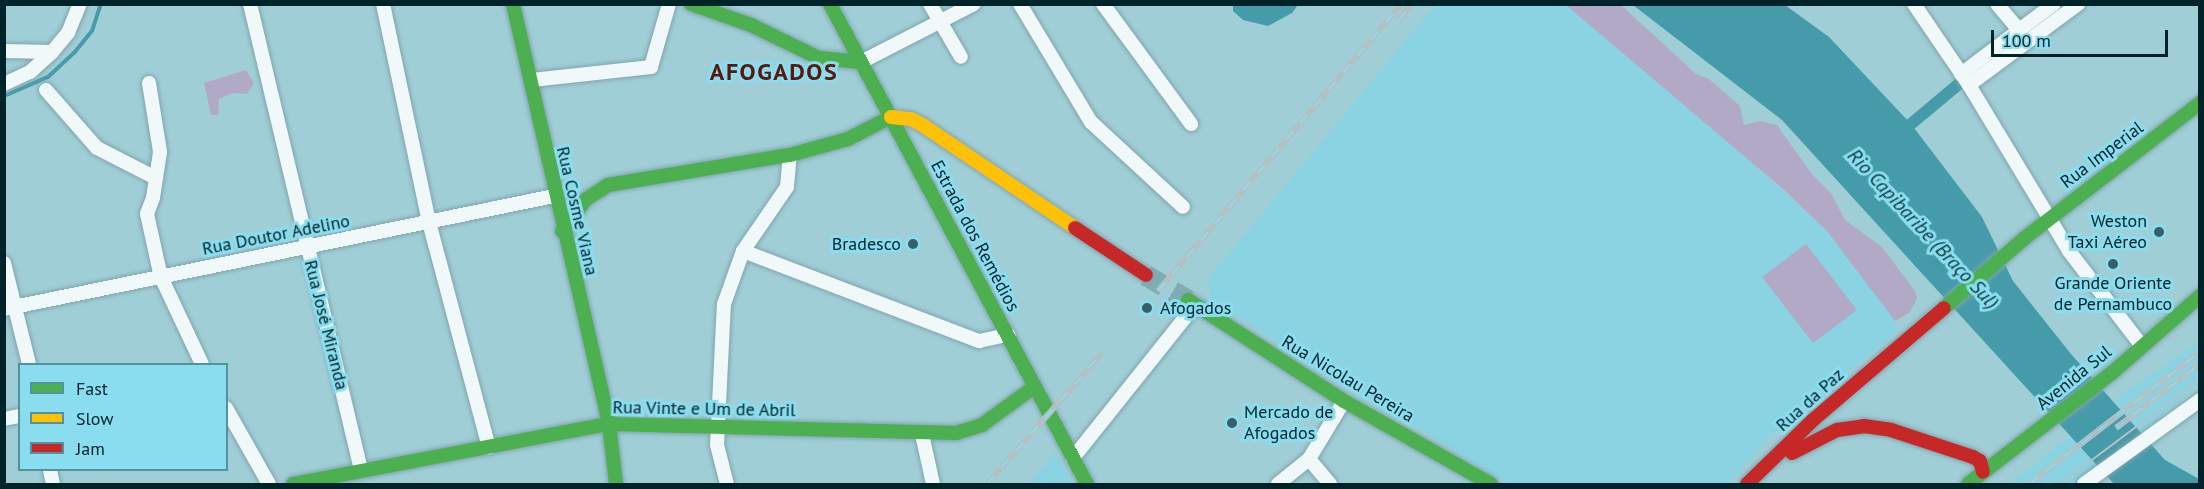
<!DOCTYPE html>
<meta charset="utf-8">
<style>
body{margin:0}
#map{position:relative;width:2204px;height:489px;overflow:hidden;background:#a0ced7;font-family:"PT Sans",sans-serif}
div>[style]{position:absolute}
.built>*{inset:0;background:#89d3e2}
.green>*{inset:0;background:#b2a9c6}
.water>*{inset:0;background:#469baa}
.stream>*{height:4px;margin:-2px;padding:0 2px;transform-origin:2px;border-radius:2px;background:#469baa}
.canal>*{height:12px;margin:-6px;padding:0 6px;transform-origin:6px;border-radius:6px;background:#469baa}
.primary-tunnel>*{height:21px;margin-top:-10.5px;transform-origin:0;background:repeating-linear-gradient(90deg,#80acb4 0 21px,transparent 0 31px)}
.roads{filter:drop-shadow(0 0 2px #80a5ac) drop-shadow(0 0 2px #80a5ac)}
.street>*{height:14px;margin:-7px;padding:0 7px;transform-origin:7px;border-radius:7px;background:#f1f8f9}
.fast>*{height:14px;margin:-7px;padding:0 7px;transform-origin:7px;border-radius:7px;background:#4caf50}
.slow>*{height:14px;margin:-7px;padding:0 7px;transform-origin:7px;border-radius:7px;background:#ffc107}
.jam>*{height:14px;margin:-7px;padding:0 7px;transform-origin:7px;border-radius:7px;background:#c62828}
.tram>*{height:1.5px;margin:-0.75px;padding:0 0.75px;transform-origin:0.75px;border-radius:0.75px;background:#b4c1c4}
.rail>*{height:6px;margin-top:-3px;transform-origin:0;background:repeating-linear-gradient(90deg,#89ddee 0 11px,#b4c1c4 0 22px);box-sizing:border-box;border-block:2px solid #b4c1c4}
.dots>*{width:16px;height:16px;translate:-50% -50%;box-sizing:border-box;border:3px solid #89ddee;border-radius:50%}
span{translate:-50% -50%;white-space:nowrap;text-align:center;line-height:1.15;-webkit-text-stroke:6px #89ddee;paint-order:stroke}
.street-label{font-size:18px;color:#002229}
.poi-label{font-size:18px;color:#002229}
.right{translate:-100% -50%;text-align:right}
.left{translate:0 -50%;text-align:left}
.water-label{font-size:20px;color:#0d3941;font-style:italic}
.district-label{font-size:24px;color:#5a170c;font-weight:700;letter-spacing:1.5px}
.frame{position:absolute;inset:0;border:6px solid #002229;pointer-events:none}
.legend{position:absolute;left:18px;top:363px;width:210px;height:108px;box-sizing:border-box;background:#89ddee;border:2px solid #52929f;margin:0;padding:8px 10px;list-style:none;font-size:18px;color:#002229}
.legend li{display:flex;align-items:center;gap:12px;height:30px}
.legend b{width:30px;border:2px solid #52929f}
.scale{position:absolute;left:1991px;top:30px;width:177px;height:27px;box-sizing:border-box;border:3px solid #002229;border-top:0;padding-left:8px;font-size:18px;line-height:21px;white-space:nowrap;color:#002229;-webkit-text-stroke:4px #89ddee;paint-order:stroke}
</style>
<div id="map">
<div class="built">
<i style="clip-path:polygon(1435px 5px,1566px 5px,1704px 120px,1827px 231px,1888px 309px,1895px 321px,1895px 333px,1780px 426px,1726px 484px,1509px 484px,1212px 301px,1208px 279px)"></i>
<i style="clip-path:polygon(2199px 342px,2199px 385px,2074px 484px,2009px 484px,2129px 390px)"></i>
<i style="clip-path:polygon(1056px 453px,1073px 484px,1028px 484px)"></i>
</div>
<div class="green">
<i style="clip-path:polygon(1566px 5px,1621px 5px,1696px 74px,1709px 79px,1740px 106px,1744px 125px,1760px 121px,1777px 125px,1811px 173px,1831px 193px,1845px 220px,1882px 247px,1915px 291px,1917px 298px,1910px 312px,1895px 321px,1827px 231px,1783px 189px)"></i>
<i style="clip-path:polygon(246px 70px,254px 83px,247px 94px,233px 93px,219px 99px,218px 115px,211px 115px,204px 83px)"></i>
<i style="clip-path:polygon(1806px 244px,1857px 310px,1813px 343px,1762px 277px)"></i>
</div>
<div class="water">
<i style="clip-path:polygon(1233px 5px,1233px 4px,1298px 5px,1292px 13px,1268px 26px,1243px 20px,1233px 11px)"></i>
<i style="clip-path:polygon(1633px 5px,1785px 5px,1829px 37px,1911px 124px,1982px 217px,2013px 281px,2071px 354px,2165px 460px,2199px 479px,2199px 484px,2114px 484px,1782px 120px)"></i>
</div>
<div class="stream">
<i style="left:4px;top:96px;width:48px;rotate:-23.4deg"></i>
<i style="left:48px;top:77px;width:35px;rotate:-43deg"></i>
<i style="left:74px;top:53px;width:28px;rotate:-51deg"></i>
<i style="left:92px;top:31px;width:28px;rotate:-72deg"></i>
</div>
<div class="canal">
<i style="left:1911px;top:124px;width:64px;rotate:-39.9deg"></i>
</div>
<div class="primary-tunnel">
<i style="left:1146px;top:275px;width:49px;rotate:30.8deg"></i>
</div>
<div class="roads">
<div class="street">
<i style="left:250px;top:4px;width:479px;rotate:76.6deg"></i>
<i style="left:383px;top:4px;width:223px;rotate:78.1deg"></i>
<i style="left:429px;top:222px;width:233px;rotate:75.1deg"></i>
<i style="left:930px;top:4px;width:61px;rotate:59.7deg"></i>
<i style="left:1020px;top:4px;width:138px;rotate:59deg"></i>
<i style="left:1091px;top:122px;width:125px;rotate:42.7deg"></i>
<i style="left:1103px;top:4px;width:149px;rotate:53.7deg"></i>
<i style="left:1914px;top:4px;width:98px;rotate:55.8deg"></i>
<i style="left:1969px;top:85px;width:194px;rotate:58.9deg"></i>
<i style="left:2069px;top:251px;width:118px;rotate:52.5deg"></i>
<i style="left:1997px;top:4px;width:34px;rotate:50deg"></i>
<i style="left:4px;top:51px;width:48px;rotate:1.2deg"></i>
<i style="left:861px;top:62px;width:127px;rotate:-27.2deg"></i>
<i style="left:1961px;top:74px;width:116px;rotate:-37deg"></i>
<i style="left:532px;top:80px;width:120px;rotate:-6.2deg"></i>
<i style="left:651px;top:67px;width:66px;rotate:-74.1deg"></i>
<i style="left:149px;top:83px;width:70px;rotate:80.9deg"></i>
<i style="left:160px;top:152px;width:47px;rotate:98.7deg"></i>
<i style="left:153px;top:198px;width:17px;rotate:111deg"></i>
<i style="left:147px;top:214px;width:65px;rotate:77.5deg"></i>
<i style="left:161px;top:277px;width:96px;rotate:64.8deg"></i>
<i style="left:4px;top:84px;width:29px;rotate:-25deg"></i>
<i style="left:30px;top:72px;width:30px;rotate:-42deg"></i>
<i style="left:52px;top:52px;width:25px;rotate:-50deg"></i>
<i style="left:68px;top:33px;width:31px;rotate:-68deg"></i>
<i style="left:1969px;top:85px;width:136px;rotate:-36.6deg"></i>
<i style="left:46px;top:90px;width:77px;rotate:48.7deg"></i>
<i style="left:97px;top:148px;width:66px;rotate:27deg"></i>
<i style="left:743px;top:251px;width:253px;rotate:20.9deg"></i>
<i style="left:979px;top:341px;width:30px;rotate:-12deg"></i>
<i style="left:4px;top:263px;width:104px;rotate:76.1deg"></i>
<i style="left:4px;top:309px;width:561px;rotate:-11.61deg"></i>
<i style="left:226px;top:408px;width:87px;rotate:60.5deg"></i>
<i style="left:4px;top:419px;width:16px;rotate:-11deg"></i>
<i style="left:922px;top:434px;width:51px;rotate:77.6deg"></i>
<i style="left:1073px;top:458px;width:196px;rotate:-51.4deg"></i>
<i style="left:1309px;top:459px;width:33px;rotate:50deg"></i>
<i style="left:50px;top:470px;width:14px;rotate:78deg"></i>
<i style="left:727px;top:484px;width:40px;rotate:-104.4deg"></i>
<i style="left:717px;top:445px;width:141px;rotate:-87.2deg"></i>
<i style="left:724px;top:304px;width:56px;rotate:-70.3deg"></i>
<i style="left:743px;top:251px;width:78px;rotate:-55.5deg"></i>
<i style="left:787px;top:187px;width:32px;rotate:-85deg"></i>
<i style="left:1278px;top:484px;width:40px;rotate:-39deg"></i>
<i style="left:1309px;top:459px;width:68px;rotate:-58.9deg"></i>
<i style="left:2084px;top:484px;width:143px;rotate:-35.9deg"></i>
</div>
<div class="fast">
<i style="left:513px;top:4px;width:431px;rotate:77.1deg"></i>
<i style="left:609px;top:424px;width:60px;rotate:83.3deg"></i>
<i style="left:691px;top:4px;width:64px;rotate:19.3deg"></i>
<i style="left:751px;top:25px;width:76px;rotate:25.9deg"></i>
<i style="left:819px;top:58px;width:42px;rotate:5.4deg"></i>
<i style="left:830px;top:4px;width:544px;rotate:61.83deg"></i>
<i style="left:562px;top:231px;width:39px;rotate:-53deg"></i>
<i style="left:585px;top:200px;width:27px;rotate:-33deg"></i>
<i style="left:608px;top:185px;width:184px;rotate:-9.4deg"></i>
<i style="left:790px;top:155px;width:60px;rotate:-15.4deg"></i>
<i style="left:848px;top:139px;width:48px;rotate:-27.1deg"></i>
<i style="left:1188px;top:300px;width:186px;rotate:32.9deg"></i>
<i style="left:1344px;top:401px;width:169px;rotate:29.5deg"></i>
<i style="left:1944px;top:308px;width:108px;rotate:-40.9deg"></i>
<i style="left:2026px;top:237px;width:220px;rotate:-37.6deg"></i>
<i style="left:293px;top:484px;width:322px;rotate:-10.8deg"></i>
<i style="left:609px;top:424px;width:347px;rotate:1.5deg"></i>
<i style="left:956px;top:433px;width:27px;rotate:-17deg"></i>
<i style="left:982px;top:425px;width:64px;rotate:-36.2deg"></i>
<i style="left:1968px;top:484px;width:183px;rotate:-37.7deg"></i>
<i style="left:2113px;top:372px;width:116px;rotate:-41.1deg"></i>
</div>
<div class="slow">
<i style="left:891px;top:117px;width:20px;rotate:6deg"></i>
<i style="left:911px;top:119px;width:15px;rotate:28deg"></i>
<i style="left:924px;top:126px;width:182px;rotate:34deg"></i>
</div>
<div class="jam">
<i style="left:1075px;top:228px;width:85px;rotate:33.5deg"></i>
<i style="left:1792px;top:453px;width:51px;rotate:-27.1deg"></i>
<i style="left:1837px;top:430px;width:27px;rotate:-8deg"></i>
<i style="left:1864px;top:426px;width:27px;rotate:8deg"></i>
<i style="left:1891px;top:430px;width:86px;rotate:18.2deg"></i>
<i style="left:1973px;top:457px;width:8px;rotate:30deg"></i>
<i style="left:1980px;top:461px;width:11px;rotate:75deg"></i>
<i style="left:1747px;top:484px;width:92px;rotate:-44.1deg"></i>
<i style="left:1813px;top:420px;width:172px;rotate:-40.5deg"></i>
</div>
</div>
<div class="tram">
<i style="left:2060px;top:484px;width:175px;rotate:-36.9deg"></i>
</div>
<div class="rail">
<i style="left:1398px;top:21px;width:22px;rotate:-51deg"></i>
<i style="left:1158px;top:291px;width:376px;rotate:-49.7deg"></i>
<i style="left:2116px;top:428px;width:106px;rotate:-37.3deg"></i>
<i style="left:987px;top:484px;width:174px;rotate:-48.7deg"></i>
<i style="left:2029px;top:484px;width:216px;rotate:-37.7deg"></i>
</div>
<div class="dots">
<i style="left:2159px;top:232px;background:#385e66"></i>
<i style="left:913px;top:244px;background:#385e66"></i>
<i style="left:2113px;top:264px;background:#385e66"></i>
<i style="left:1147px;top:308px;background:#385e66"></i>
<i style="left:1232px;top:423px;background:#385e66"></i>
</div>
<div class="street-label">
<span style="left:2102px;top:155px;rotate:-37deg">Rua Imperial</span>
<span style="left:577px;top:211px;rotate:77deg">Rua Cosme Viana</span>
<span style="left:276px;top:235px;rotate:-11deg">Rua Doutor Adelino</span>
<span style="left:975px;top:236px;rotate:62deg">Estrada dos Remédios</span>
<span style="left:326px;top:325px;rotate:76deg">Rua José Miranda</span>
<span style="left:2074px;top:378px;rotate:-39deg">Avenida Sul</span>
<span style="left:1348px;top:379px;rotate:31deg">Rua Nicolau Pereira</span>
<span style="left:1810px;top:400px;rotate:-42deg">Rua da Paz</span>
<span style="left:704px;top:409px;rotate:1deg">Rua Vinte e Um de Abril</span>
</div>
<div class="poi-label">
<span class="right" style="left:2147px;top:232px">Weston<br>Taxi Aéreo</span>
<span class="right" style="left:901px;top:244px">Bradesco</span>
<span style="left:2113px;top:294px">Grande Oriente<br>de Pernambuco</span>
<span class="left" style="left:1160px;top:308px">Afogados</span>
<span class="left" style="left:1244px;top:423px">Mercado de<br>Afogados</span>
</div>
<div class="water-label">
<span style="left:1923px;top:229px;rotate:47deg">Rio Capibaribe (Braço Sul)</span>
</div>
<div class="district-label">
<span style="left:774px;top:72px">AFOGADOS</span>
</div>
<div class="frame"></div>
<ul class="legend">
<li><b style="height:8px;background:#4caf50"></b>Fast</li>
<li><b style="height:8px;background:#ffc107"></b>Slow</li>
<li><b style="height:8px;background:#c62828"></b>Jam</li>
</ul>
<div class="scale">100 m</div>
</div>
